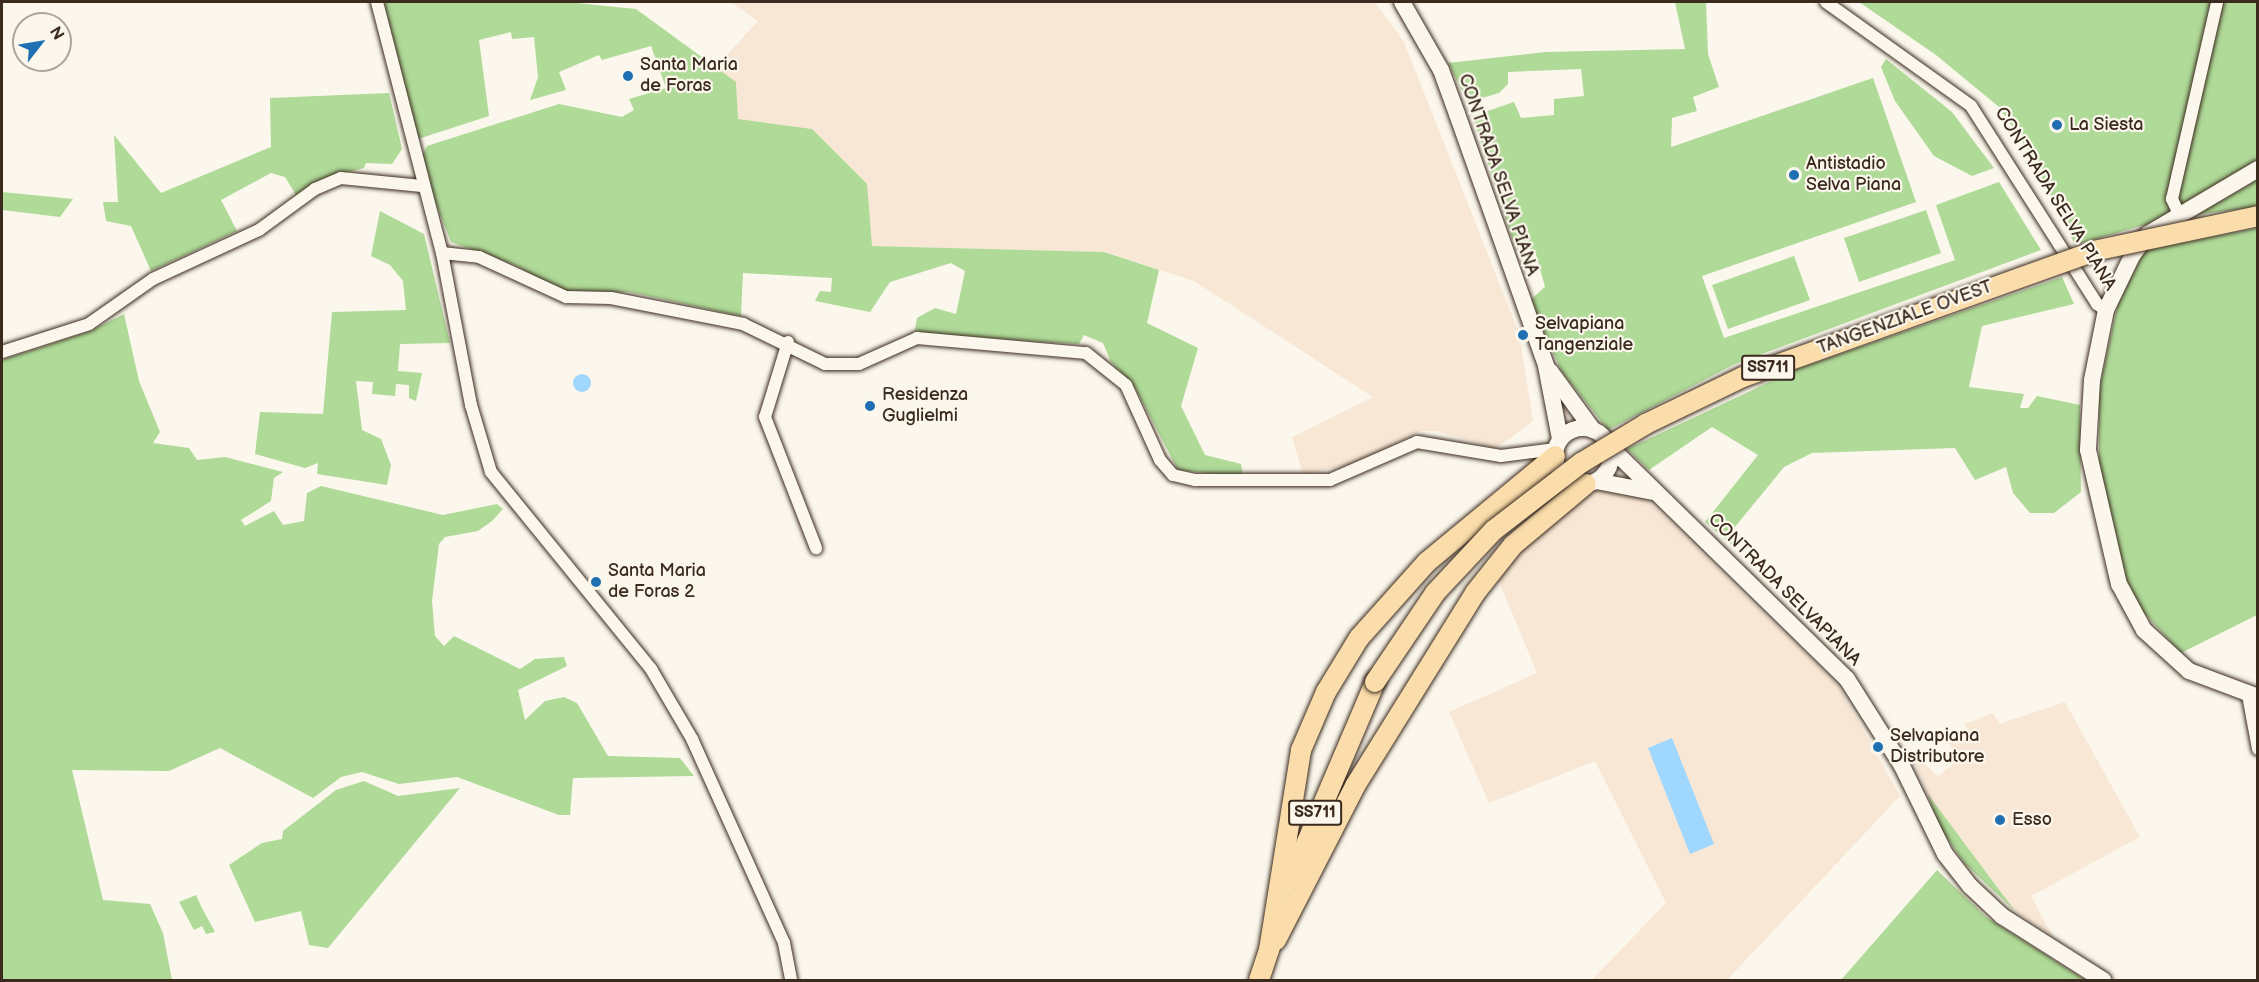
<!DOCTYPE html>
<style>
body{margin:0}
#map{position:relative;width:2259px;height:982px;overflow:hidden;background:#fbf7ec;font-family:"Balsamiq Sans",sans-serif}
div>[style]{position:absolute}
.built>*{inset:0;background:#f8e7d5}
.green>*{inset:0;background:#afda98}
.water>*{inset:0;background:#9fd7ff}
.round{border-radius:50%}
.roads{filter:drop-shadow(0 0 2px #3b2a1e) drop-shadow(0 0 2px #3b2a1e)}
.street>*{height:12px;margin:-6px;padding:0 6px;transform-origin:6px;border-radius:6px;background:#fbf7ec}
.secondary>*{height:16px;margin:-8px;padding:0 8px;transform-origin:8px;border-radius:8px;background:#fbf7ec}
.secondary>.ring{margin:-8px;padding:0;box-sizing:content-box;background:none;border:16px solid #fbf7ec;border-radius:50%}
.primary>*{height:20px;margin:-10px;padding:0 10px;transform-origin:10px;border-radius:10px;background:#faddab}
.bridges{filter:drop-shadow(0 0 2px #3b2a1e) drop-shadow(0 0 2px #3b2a1e)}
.primary-bridge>*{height:20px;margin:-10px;padding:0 10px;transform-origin:10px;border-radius:10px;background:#faddab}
.dots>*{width:16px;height:16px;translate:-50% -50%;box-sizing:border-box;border:3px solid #fbf7ec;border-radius:50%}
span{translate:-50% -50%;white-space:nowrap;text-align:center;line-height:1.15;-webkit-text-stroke:4.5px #fbf7ec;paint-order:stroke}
.shield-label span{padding:2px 4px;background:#fbf7ec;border:2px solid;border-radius:4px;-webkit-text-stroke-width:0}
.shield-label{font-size:16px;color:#3b2a1e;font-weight:700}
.poi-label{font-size:18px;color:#3b2a1e}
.left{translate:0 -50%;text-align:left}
.street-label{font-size:18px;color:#3b2a1e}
.frame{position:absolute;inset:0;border:3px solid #3b2a1e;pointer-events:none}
.north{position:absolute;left:12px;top:12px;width:60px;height:60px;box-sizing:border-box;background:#fbf7ec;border:2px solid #aea59a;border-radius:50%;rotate:59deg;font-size:16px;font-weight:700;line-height:24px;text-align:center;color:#3b2a1e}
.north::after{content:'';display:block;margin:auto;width:21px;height:27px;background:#1f6fb2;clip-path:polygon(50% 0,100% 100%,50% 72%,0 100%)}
</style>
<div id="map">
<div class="built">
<i style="clip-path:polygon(730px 2px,1375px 2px,1404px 42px,1519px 333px,1533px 421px,1495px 449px,1437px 431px,1421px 431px,1356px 463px,1303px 475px,1292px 437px,1373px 397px,1194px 281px,1104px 252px,871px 246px,812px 129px,737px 119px,736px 82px,715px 68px,758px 21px)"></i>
<i style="clip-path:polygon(1600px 488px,1647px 500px,1838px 685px,1900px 796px,1727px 980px,1592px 980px,1666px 903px,1595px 761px,1489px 803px,1449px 712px,1537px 673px,1498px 579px,1528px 542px,1581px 496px)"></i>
<i style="clip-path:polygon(2065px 702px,2140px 837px,2031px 896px,2052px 935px,2015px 911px,1927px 793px,1909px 749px,1938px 777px,1959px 759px,1948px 743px,1970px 736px,1965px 724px,1993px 713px,1999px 724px)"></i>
</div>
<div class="green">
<i style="clip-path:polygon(384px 2px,566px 2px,636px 9px,736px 82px,738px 119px,812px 129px,867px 184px,872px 246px,1104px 252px,1159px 270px,1147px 323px,1198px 348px,1181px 406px,1205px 455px,1241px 464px,1243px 477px,1178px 470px,1133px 384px,1111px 362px,1103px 343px,1084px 335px,1079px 344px,914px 334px,917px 318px,935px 308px,956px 314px,965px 271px,951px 263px,890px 282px,870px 312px,815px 301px,820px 291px,831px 292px,832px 278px,743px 273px,741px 316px,629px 292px,567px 294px,515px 265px,451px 242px,426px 179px,422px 156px,427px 146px,559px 104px,622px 117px,634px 110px,629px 99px,666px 88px,651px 46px,602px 60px,599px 55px,559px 72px,566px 90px,530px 100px,538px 77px,534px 37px,512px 39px,511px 32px,479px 40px,489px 116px,418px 139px)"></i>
<i style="clip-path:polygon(1675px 2px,1706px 2px,1708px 54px,1719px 87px,1693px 97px,1697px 111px,1672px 118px,1671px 147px,1873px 78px,1916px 202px,1702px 276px,1724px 338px,1955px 260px,1936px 205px,1999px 182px,2041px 250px,1735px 364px,1608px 430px,1562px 372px,1529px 301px,1545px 287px,1535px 251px,1514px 244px,1473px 116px,1514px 102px,1521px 118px,1554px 115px,1554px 99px,1584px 96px,1581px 69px,1508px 72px,1508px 84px,1499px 93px,1468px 102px,1448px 63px,1545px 52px,1685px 49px)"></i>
<i style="clip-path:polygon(1859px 2px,2257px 2px,2257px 160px,2151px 223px,2075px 245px,2028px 150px,1999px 107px,1936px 55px)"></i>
<i style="clip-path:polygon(1886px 59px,1952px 112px,1994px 168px,1972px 176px,1934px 156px,1895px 101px,1881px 67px)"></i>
<i style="clip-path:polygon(389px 93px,402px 149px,392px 164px,366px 163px,364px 168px,326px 178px,296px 195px,285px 177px,271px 173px,221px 200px,237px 231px,151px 271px,131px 226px,106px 221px,103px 202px,118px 202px,114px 135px,161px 193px,271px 147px,270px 98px)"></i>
<i style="clip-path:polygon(2257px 179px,2257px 207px,2195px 215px,2247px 186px)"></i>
<i style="clip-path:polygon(2px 192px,73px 199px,60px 217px,2px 210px)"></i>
<i style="clip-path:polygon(1926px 210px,1941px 253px,1859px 282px,1844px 238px)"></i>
<i style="clip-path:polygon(380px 211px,424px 234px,450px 343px,400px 344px,398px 371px,422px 373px,416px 401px,409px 398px,409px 385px,396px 384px,395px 396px,372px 394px,373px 382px,356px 381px,362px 430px,381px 439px,391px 465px,387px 485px,317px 474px,318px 463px,305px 468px,255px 454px,260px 412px,323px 414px,332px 312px,406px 310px,403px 281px,390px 265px,371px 256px)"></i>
<i style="clip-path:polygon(2257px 228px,2257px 615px,2181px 653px,2143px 612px,2127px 583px,2099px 478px,2099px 391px,2118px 303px,2145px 250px)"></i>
<i style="clip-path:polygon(1794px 256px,1810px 300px,1728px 329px,1712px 285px)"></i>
<i style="clip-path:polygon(2062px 277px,2074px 304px,1982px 326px,1969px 387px,2024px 394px,2020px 408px,2028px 408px,2037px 396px,2080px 405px,2081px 492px,2054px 513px,2030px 513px,2013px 493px,2006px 467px,1975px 480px,1955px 448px,1812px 453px,1784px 467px,1730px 533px,1736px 541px,1732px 545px,1705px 522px,1758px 455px,1712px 427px,1649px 470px,1627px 449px,1797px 369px)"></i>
<i style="clip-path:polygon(124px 314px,139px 381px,160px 432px,153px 443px,189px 448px,197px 460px,225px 457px,283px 472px,274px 478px,271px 501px,241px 520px,245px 526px,274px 511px,283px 525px,304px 521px,307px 493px,321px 486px,443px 515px,497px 504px,503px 509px,492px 521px,478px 531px,445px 537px,439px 544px,432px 601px,435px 636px,444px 646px,454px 636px,520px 669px,535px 659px,564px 657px,567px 666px,518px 690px,525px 720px,545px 701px,564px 697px,577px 703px,608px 756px,680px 758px,694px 776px,573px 778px,570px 815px,559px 815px,457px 777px,399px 784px,362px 772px,341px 777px,313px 798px,220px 748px,169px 771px,72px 770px,103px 900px,150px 904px,163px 933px,172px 980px,2px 980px,2px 360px,88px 332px)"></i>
<i style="clip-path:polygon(364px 781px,398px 796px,460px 788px,328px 948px,309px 945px,301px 911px,255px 922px,229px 865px,262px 843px,282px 839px,283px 831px,336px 790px)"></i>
<i style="clip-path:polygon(1927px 793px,2015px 911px,1965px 864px,1940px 828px)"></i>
<i style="clip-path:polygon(1937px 870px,1986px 917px,2085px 980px,1841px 980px)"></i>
<i style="clip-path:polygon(196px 895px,202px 908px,215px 932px,206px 934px,202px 926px,194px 930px,179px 902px)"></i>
</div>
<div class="water">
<i class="round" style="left:573px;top:374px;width:18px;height:18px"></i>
<i style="clip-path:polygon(1672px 738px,1714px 844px,1690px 854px,1648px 748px)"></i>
</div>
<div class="roads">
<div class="street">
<i style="left:377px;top:2px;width:259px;rotate:75.5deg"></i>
<i style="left:442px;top:253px;width:155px;rotate:79.2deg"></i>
<i style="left:471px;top:405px;width:70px;rotate:73.4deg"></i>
<i style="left:491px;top:472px;width:254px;rotate:50.9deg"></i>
<i style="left:651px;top:669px;width:81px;rotate:59.6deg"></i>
<i style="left:692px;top:739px;width:224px;rotate:65.7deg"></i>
<i style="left:784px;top:943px;width:38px;rotate:79deg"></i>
<i style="left:1826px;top:2px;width:178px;rotate:35.6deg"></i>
<i style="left:1971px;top:106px;width:235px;rotate:57.5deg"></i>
<i style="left:2097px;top:304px;width:11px;rotate:34deg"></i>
<i style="left:2179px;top:214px;width:17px;rotate:-115deg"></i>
<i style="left:2172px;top:199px;width:202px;rotate:-77.1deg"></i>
<i style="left:442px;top:253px;width:37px;rotate:6deg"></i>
<i style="left:479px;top:257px;width:96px;rotate:24.7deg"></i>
<i style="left:566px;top:297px;width:45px;rotate:1.3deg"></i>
<i style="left:611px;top:298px;width:135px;rotate:11.1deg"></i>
<i style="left:743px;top:324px;width:91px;rotate:26deg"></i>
<i style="left:825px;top:364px;width:34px"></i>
<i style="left:859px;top:364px;width:64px;rotate:-24.1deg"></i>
<i style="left:917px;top:338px;width:170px;rotate:5.1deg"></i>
<i style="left:1086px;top:353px;width:51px;rotate:38.7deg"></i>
<i style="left:1126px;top:385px;width:82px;rotate:65.6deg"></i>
<i style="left:1160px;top:460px;width:20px;rotate:49deg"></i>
<i style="left:1173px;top:475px;width:23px;rotate:13deg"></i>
<i style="left:1195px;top:480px;width:135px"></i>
<i style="left:1330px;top:480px;width:95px;rotate:-23.6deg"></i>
<i style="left:1417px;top:442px;width:85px;rotate:9.5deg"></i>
<i style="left:1501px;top:456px;width:55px;rotate:-7.3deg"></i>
<i style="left:788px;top:342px;width:78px;rotate:107deg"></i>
<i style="left:765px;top:417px;width:141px;rotate:68.7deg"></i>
<i style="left:2px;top:352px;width:91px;rotate:-17.8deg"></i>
<i style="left:89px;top:324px;width:78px;rotate:-35.1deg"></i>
<i style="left:153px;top:279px;width:117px;rotate:-24.8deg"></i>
<i style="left:259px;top:230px;width:69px;rotate:-36.2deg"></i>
<i style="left:315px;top:189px;width:28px;rotate:-23deg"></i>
<i style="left:341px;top:178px;width:81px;rotate:5.6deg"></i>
<i style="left:2248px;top:695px;width:55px;rotate:79.5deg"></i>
</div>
<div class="secondary">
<i style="left:1402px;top:2px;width:78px;rotate:60.2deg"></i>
<i style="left:1441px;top:70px;width:47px;rotate:70deg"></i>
<i style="left:1457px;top:114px;width:267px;rotate:70.5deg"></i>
<i style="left:1546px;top:366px;width:74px;rotate:79.1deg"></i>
<i style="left:2258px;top:169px;width:128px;rotate:149.4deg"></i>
<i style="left:2148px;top:234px;width:27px;rotate:126deg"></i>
<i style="left:2132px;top:256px;width:60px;rotate:115.7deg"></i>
<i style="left:2106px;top:310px;width:71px;rotate:101.3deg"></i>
<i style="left:2092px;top:380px;width:70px;rotate:93.3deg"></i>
<i style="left:2088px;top:450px;width:138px;rotate:77deg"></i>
<i style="left:2119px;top:584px;width:52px;rotate:61.5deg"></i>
<i style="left:2144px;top:630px;width:61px;rotate:42.3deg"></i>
<i style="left:2189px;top:671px;width:74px;rotate:20.6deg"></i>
<i style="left:1550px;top:371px;width:73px;rotate:53.9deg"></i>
<i class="ring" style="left:1555px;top:428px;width:40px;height:40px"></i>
<i style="left:1610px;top:447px;width:332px;rotate:44.4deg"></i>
<i style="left:1847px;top:679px;width:103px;rotate:57.7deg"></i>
<i style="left:1902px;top:766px;width:98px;rotate:64deg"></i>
<i style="left:1945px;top:854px;width:41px;rotate:52deg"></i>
<i style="left:1970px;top:886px;width:44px;rotate:43.2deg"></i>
<i style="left:2002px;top:916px;width:120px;rotate:32.4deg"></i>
<i style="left:1596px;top:481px;width:58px;rotate:10.9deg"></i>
</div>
<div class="primary">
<i style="left:1289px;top:884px;width:220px;rotate:-66.9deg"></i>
<i style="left:1276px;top:940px;width:173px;rotate:-62.8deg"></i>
<i style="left:1355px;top:786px;width:227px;rotate:-58.1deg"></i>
<i style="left:1475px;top:593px;width:61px;rotate:-51.6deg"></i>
<i style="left:1513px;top:545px;width:95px;rotate:-39.9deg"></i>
<i style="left:1269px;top:950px;width:203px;rotate:-80.9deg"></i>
<i style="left:1301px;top:750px;width:63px;rotate:-66.7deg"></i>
<i style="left:1326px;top:692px;width:63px;rotate:-58.6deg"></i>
<i style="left:1359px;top:638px;width:102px;rotate:-48.2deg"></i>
<i style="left:1427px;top:562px;width:166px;rotate:-39.6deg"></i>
<i style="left:1259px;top:980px;width:44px;rotate:-71.6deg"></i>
</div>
</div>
<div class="bridges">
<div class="primary-bridge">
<i style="left:1375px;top:682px;width:107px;rotate:-56deg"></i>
<i style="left:1435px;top:593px;width:86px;rotate:-46.9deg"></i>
<i style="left:1494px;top:530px;width:110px;rotate:-37.6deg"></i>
<i style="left:1581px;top:463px;width:76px;rotate:-31deg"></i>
<i style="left:1646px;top:424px;width:108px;rotate:-25.9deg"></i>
<i style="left:1743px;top:377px;width:373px;rotate:-19.7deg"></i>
<i style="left:2094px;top:251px;width:168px;rotate:-12deg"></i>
</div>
</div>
<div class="dots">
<i style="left:628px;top:76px;background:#1f6fb2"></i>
<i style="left:2057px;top:125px;background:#1f6fb2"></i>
<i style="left:1794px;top:175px;background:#1f6fb2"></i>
<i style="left:1523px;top:335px;background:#1f6fb2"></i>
<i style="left:870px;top:406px;background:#1f6fb2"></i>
<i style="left:596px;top:582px;background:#1f6fb2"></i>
<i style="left:1878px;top:747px;background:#1f6fb2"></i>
<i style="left:2000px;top:820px;background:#1f6fb2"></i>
</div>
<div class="shield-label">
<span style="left:1768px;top:368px">SS711</span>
<span style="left:1315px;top:813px">SS711</span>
</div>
<div class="poi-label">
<span class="left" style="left:640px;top:76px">Santa Maria<br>de Foras</span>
<span class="left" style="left:2069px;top:125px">La Siesta</span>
<span class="left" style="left:1806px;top:175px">Antistadio<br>Selva Piana</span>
<span class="left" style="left:1535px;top:335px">Selvapiana<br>Tangenziale</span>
<span class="left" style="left:882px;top:406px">Residenza<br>Guglielmi</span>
<span class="left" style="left:608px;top:582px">Santa Maria<br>de Foras 2</span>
<span class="left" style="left:1890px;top:747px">Selvapiana<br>Distributore</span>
<span class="left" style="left:2012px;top:820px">Esso</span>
</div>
<div class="street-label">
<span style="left:1498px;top:175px;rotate:71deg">CONTRADA SELVA PIANA</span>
<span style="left:2055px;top:199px;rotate:58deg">CONTRADA SELVA PIANA</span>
<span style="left:1905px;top:318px;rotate:-20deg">TANGENZIALE OVEST</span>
<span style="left:1784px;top:590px;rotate:45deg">CONTRADA SELVAPIANA</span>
</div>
<div class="frame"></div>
<div class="north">N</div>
</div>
